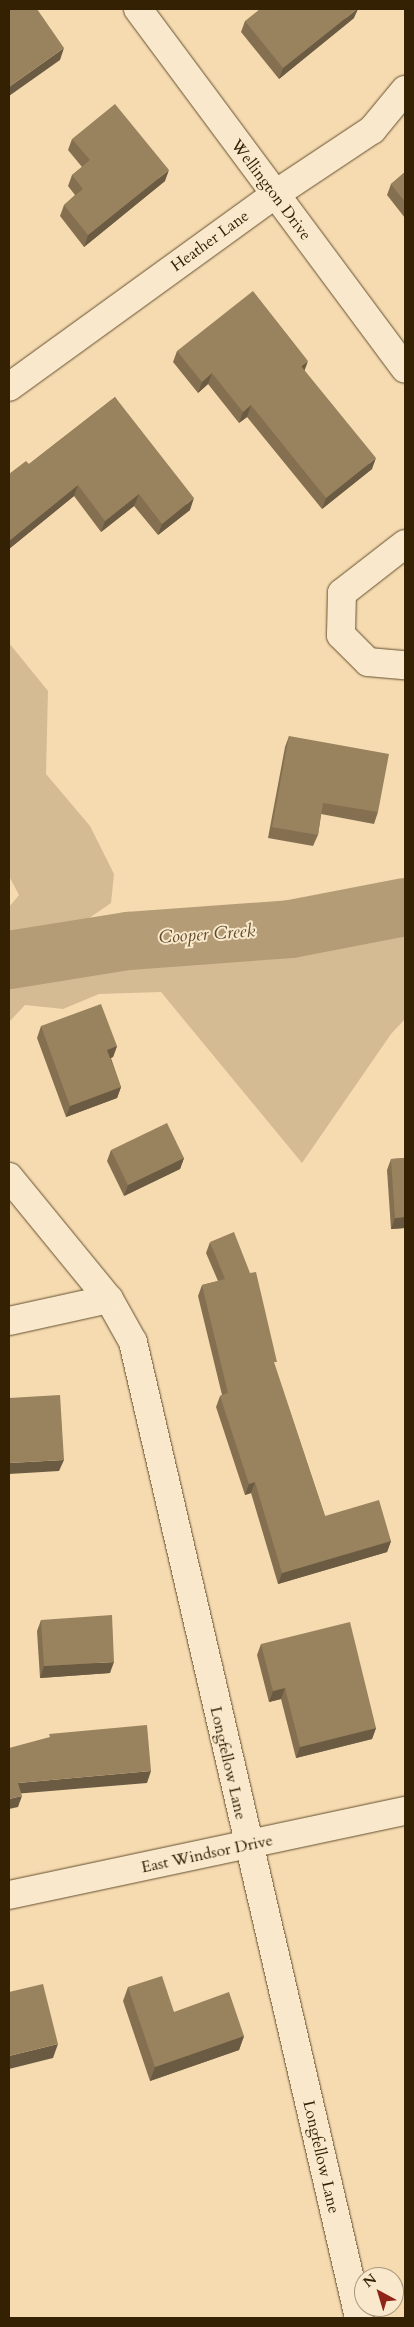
<!DOCTYPE html>
<style>
body{margin:0}
#map{position:relative;width:414px;height:2327px;overflow:hidden;background:#f6dbb1;font-family:Cardo,serif}
div>[style]{position:absolute}
.green>*{inset:0;background:#d5bb94}
.river>*{height:58px;margin:-29px;padding:0 29px;transform-origin:29px;border-radius:29px;background:#b49c76}
.roads{filter:drop-shadow(0 0 1px #64502f) drop-shadow(0 0 1px #64502f)}
.street>*{height:28px;margin:-14px;padding:0 14px;transform-origin:14px;border-radius:14px;background:#f9e8cc}
.secondary>*{height:28px;margin:-14px;padding:0 14px;transform-origin:14px;border-radius:14px;background:#f9e8cc}
.wall>*{inset:0;background:#847051}
.shaded-wall>*{inset:0;background:#6b5b42}
.building>*{inset:0;background:#99825e}
span{translate:-50% -50%;white-space:nowrap;text-align:center;line-height:1.15;-webkit-text-stroke:4px #f9e8cc;paint-order:stroke}
.street-label{font-size:16px;color:#342104}
.water-label{font-size:18px;color:#614c2c;font-style:italic}
.frame{position:absolute;inset:0;border:10px solid #342104;pointer-events:none}
.north{position:absolute;left:354px;top:2267px;width:50px;height:50px;box-sizing:border-box;background:#f9e8cc;border:1px solid #aa987c;border-radius:50%;rotate:321deg;font-size:14px;font-weight:700;line-height:20px;text-align:center;color:#342104}
.north::after{content:'';display:block;margin:auto;width:18px;height:22px;background:#8f2418;clip-path:polygon(50% 0,100% 100%,50% 72%,0 100%)}
</style>
<div id="map">
<div class="green">
<i style="clip-path:polygon(9px 643px,48px 691px,46px 774px,90px 826px,114px 874px,111px 903px,85px 921px,79px 957px,105px 949px,190px 941px,316px 938px,361px 931px,405px 929px,405px 1019px,391px 1034px,302px 1163px,161px 992px,99px 994px,63px 1009px,25px 1005px,9px 1022px,9px 907px,19px 895px,9px 876px)"></i>
</div>
<div class="river">
<i style="left:9px;top:960px;width:121px;rotate:-9.1deg"></i>
<i style="left:128px;top:941px;width:163px;rotate:-4.2deg"></i>
<i style="left:291px;top:929px;width:116px;rotate:-10.9deg"></i>
</div>
<div class="roads">
<div class="street">
<i style="left:138px;top:9px;width:448px;rotate:53.4deg"></i>
<i style="left:9px;top:387px;width:327px;rotate:-35.9deg"></i>
<i style="left:274px;top:195px;width:118px;rotate:-33.6deg"></i>
<i style="left:372px;top:130px;width:52px;rotate:-50.5deg"></i>
<i style="left:405px;top:544px;width:80px;rotate:142.1deg"></i>
<i style="left:342px;top:593px;width:42px;rotate:91.4deg"></i>
<i style="left:341px;top:635px;width:38px;rotate:45deg"></i>
<i style="left:368px;top:662px;width:37px;rotate:5deg"></i>
<i style="left:9px;top:1177px;width:158px;rotate:50.7deg"></i>
<i style="left:109px;top:1299px;width:49px;rotate:60.8deg"></i>
<i style="left:133px;top:1342px;width:1002px;rotate:76.96deg"></i>
<i style="left:9px;top:1321px;width:102px;rotate:-12.4deg"></i>
</div>
<div class="secondary">
<i style="left:9px;top:1895px;width:405px;rotate:-12deg"></i>
</div>
</div>
<div class="wall">
<i style="clip-path:polygon(354px 18px,279px 79px,241px 32px,245px 21px)"></i>
<i style="clip-path:polygon(72px 139px,165px 181px,84px 247px,60px 216px,64px 205px,75px 195px,68px 186px,72px 175px,82px 167px,68px 150px)"></i>
<i style="clip-path:polygon(405px 172px,405px 218px,387px 195px,391px 184px)"></i>
<i style="clip-path:polygon(177px 351px,304px 370px,372px 469px,322px 509px,247px 417px,239px 423px,208px 384px,198px 393px,173px 362px)"></i>
<i style="clip-path:polygon(115px 397px,190px 510px,158px 535px,134px 506px,101px 532px,74px 496px,9px 549px,9px 474px,29px 464px)"></i>
<i style="clip-path:polygon(289px 736px,378px 812px,374px 824px,321px 814px,318px 835px,313px 846px,268px 838px,285px 747px)"></i>
<i style="clip-path:polygon(41px 1026px,117px 1046px,113px 1057px,111px 1058px,121px 1087px,117px 1098px,66px 1117px,37px 1038px)"></i>
<i style="clip-path:polygon(111px 1150px,184px 1158px,180px 1169px,124px 1196px,107px 1161px)"></i>
<i style="clip-path:polygon(405px 1158px,405px 1228px,391px 1229px,387px 1170px,391px 1159px)"></i>
<i style="clip-path:polygon(210px 1242px,275px 1367px,325px 1516px,391px 1541px,387px 1552px,278px 1584px,251px 1493px,245px 1495px,216px 1407px,220px 1396px,222px 1395px,198px 1296px,202px 1285px,218px 1281px,206px 1253px)"></i>
<i style="clip-path:polygon(41px 1620px,110px 1673px,40px 1678px,37px 1631px)"></i>
<i style="clip-path:polygon(261px 1644px,376px 1728px,372px 1739px,296px 1758px,281px 1699px,269px 1702px,257px 1655px)"></i>
<i style="clip-path:polygon(128px 1987px,174px 2012px,244px 2036px,239px 2050px,150px 2081px,123px 2001px)"></i>
</div>
<div class="shaded-wall">
<i style="clip-path:polygon(357px 9px,358px 9px,354px 18px,279px 79px,283px 68px)"></i>
<i style="clip-path:polygon(64px 48px,60px 60px,9px 96px,9px 87px)"></i>
<i style="clip-path:polygon(169px 170px,165px 181px,84px 247px,88px 235px)"></i>
<i style="clip-path:polygon(308px 361px,304px 372px,301px 366px)"></i>
<i style="clip-path:polygon(212px 373px,208px 384px,198px 393px,202px 382px)"></i>
<i style="clip-path:polygon(251px 405px,247px 417px,239px 423px,243px 412px)"></i>
<i style="clip-path:polygon(376px 458px,372px 469px,322px 509px,326px 498px)"></i>
<i style="clip-path:polygon(78px 485px,74px 496px,9px 549px,9px 541px)"></i>
<i style="clip-path:polygon(139px 494px,134px 506px,101px 532px,105px 521px)"></i>
<i style="clip-path:polygon(194px 498px,190px 510px,158px 535px,162px 524px)"></i>
<i style="clip-path:polygon(117px 1046px,113px 1057px,103px 1061px,107px 1050px)"></i>
<i style="clip-path:polygon(121px 1087px,117px 1098px,66px 1117px,70px 1106px)"></i>
<i style="clip-path:polygon(184px 1158px,180px 1169px,124px 1196px,128px 1185px)"></i>
<i style="clip-path:polygon(405px 1217px,405px 1228px,391px 1229px,395px 1218px)"></i>
<i style="clip-path:polygon(64px 1460px,59px 1471px,9px 1474px,9px 1463px)"></i>
<i style="clip-path:polygon(255px 1482px,251px 1493px,245px 1495px,249px 1484px)"></i>
<i style="clip-path:polygon(391px 1541px,387px 1552px,278px 1584px,282px 1573px)"></i>
<i style="clip-path:polygon(114px 1662px,110px 1673px,40px 1678px,44px 1666px)"></i>
<i style="clip-path:polygon(285px 1688px,281px 1699px,269px 1702px,273px 1691px)"></i>
<i style="clip-path:polygon(376px 1728px,372px 1739px,296px 1758px,300px 1747px)"></i>
<i style="clip-path:polygon(151px 1771px,147px 1783px,14px 1794px,18px 1783px)"></i>
<i style="clip-path:polygon(22px 1796px,18px 1807px,9px 1809px,9px 1799px)"></i>
<i style="clip-path:polygon(244px 2036px,239px 2050px,150px 2081px,155px 2067px)"></i>
<i style="clip-path:polygon(58px 2044px,53px 2058px,9px 2069px,9px 2056px)"></i>
</div>
<div class="building">
<i style="clip-path:polygon(9px 9px,37px 9px,64px 48px,9px 87px)"></i>
<i style="clip-path:polygon(260px 9px,357px 9px,283px 68px,245px 21px)"></i>
<i style="clip-path:polygon(115px 104px,169px 170px,88px 235px,64px 205px,83px 189px,72px 175px,90px 160px,72px 139px)"></i>
<i style="clip-path:polygon(405px 172px,405px 202px,391px 184px)"></i>
<i style="clip-path:polygon(253px 291px,308px 361px,301px 366px,376px 458px,326px 498px,251px 405px,243px 412px,212px 373px,202px 382px,177px 351px)"></i>
<i style="clip-path:polygon(115px 397px,194px 498px,162px 524px,139px 494px,105px 521px,78px 485px,9px 541px,9px 474px,26px 461px,29px 464px)"></i>
<i style="clip-path:polygon(289px 736px,389px 754px,378px 812px,323px 803px,318px 835px,272px 827px)"></i>
<i style="clip-path:polygon(101px 1004px,117px 1046px,107px 1050px,121px 1087px,70px 1106px,41px 1026px)"></i>
<i style="clip-path:polygon(167px 1123px,184px 1158px,128px 1185px,111px 1150px)"></i>
<i style="clip-path:polygon(405px 1158px,405px 1217px,395px 1218px,391px 1159px)"></i>
<i style="clip-path:polygon(234px 1232px,250px 1273px,256px 1272px,277px 1362px,274px 1362px,325px 1516px,379px 1500px,391px 1541px,282px 1573px,255px 1482px,249px 1484px,220px 1396px,228px 1393px,202px 1285px,225px 1279px,210px 1242px)"></i>
<i style="clip-path:polygon(60px 1395px,64px 1460px,9px 1463px,9px 1398px)"></i>
<i style="clip-path:polygon(112px 1615px,114px 1662px,44px 1666px,41px 1620px)"></i>
<i style="clip-path:polygon(350px 1622px,376px 1728px,300px 1747px,285px 1688px,273px 1691px,261px 1644px)"></i>
<i style="clip-path:polygon(147px 1725px,151px 1771px,18px 1783px,22px 1796px,9px 1799px,9px 1748px,50px 1737px,49px 1734px)"></i>
<i style="clip-path:polygon(162px 1976px,174px 2012px,229px 1992px,244px 2036px,155px 2067px,128px 1987px)"></i>
<i style="clip-path:polygon(43px 1984px,58px 2044px,9px 2056px,9px 1992px)"></i>
</div>
<div class="street-label">
<span style="left:271px;top:190px;rotate:53deg">Wellington Drive</span>
<span style="left:210px;top:241px;rotate:-36deg">Heather Lane</span>
<span style="left:228px;top:1763px;rotate:77deg">Longfellow Lane</span>
<span style="left:207px;top:1854px;rotate:-12deg">East Windsor Drive</span>
<span style="left:321px;top:2157px;rotate:77deg">Longfellow Lane</span>
</div>
<div class="water-label">
<span style="left:207px;top:935px;rotate:-4deg">Cooper Creek</span>
</div>
<div class="frame"></div>
<div class="north">N</div>
</div>
